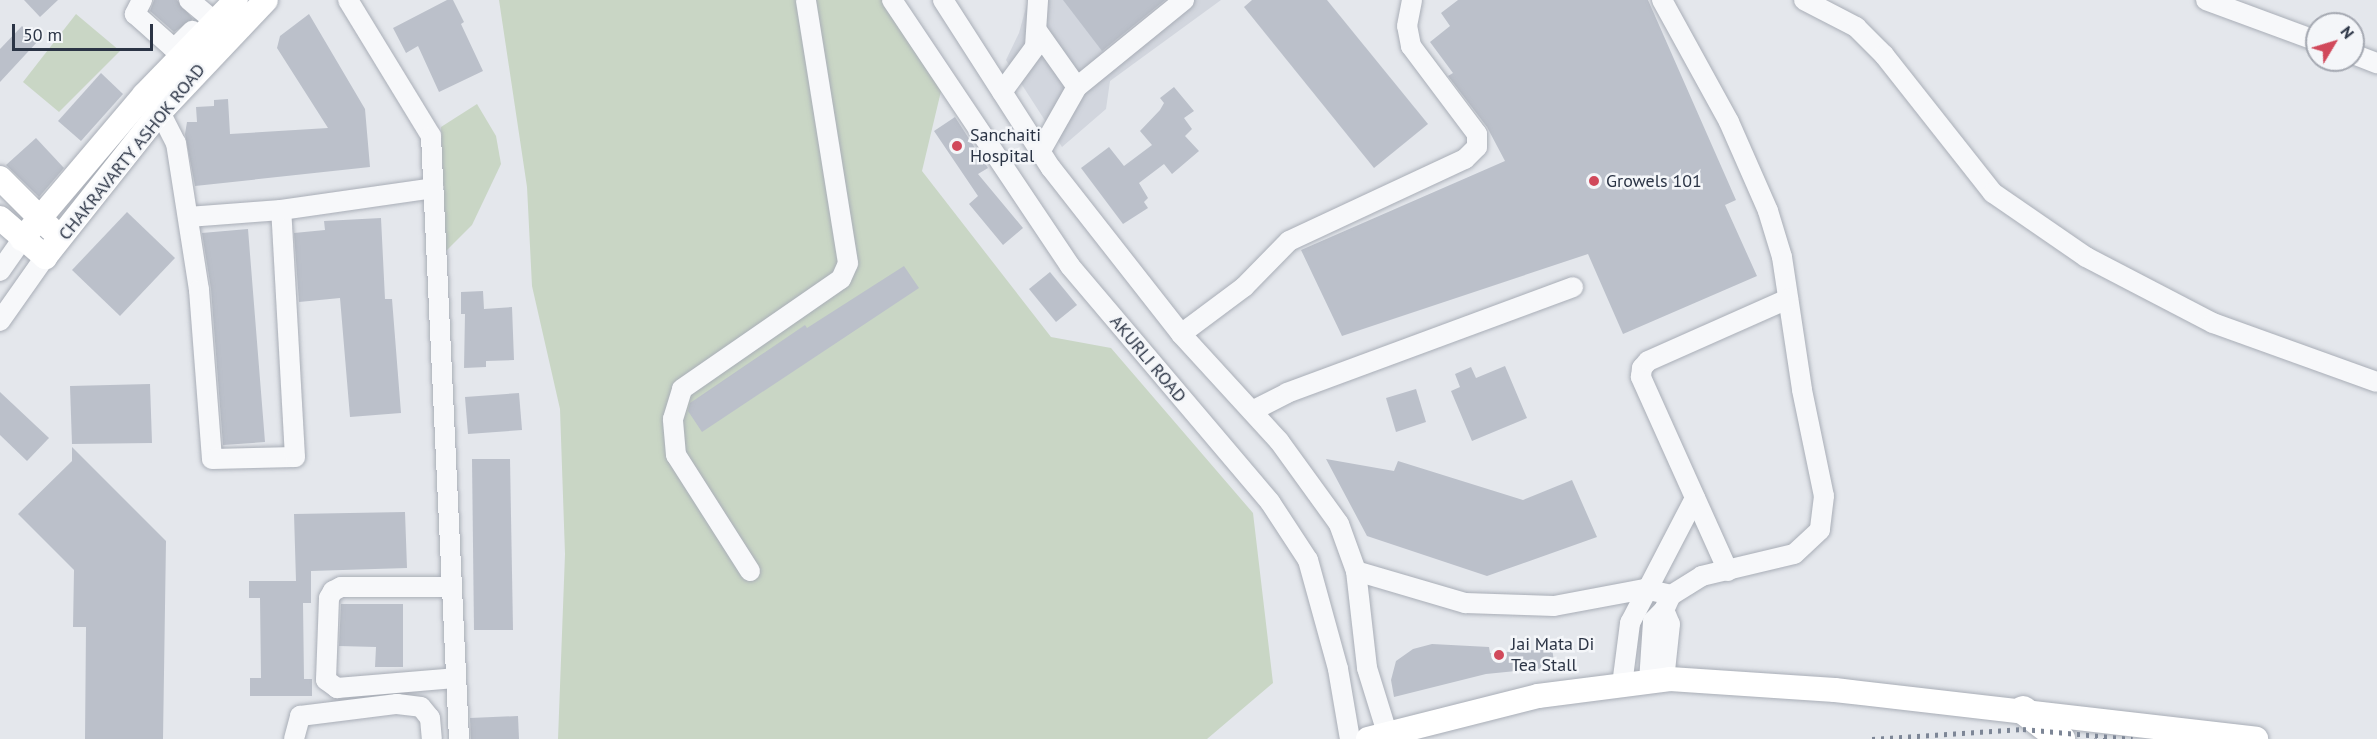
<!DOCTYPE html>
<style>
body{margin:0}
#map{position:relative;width:2377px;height:739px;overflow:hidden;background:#e4e7ec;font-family:"PT Sans",sans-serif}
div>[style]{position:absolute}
.built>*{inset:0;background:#d2d6de}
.green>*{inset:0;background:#c9d6c5}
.building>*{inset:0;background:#bbc0ca}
.roads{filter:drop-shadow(0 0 2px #a9aeb7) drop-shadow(0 0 2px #a9aeb7)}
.minor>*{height:20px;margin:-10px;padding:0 10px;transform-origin:10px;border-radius:10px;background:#f7f8fa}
.major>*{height:24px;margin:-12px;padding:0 12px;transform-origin:12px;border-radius:12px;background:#fff}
.highway>*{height:28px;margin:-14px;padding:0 14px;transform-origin:14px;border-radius:14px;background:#fff}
.rail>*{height:4.5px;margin-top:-2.25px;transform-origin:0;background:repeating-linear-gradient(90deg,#7d8696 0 3px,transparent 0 9px)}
.dots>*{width:16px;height:16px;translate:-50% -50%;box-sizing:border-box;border:3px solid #f4f6f9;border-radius:50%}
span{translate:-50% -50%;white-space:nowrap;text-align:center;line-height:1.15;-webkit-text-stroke:5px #f4f6f9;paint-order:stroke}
.poi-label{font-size:18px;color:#2b3445}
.left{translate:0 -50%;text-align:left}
.street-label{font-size:18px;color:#2b3445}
.north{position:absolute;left:2305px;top:12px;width:60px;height:60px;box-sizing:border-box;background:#f4f6f9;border:2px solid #a4a8b1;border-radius:50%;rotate:52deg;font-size:16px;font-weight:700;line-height:24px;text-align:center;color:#2b3445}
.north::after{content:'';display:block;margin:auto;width:21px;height:27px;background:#d1495b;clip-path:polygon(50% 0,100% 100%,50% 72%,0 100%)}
.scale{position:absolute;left:12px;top:24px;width:141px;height:27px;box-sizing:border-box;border:3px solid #2b3445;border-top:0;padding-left:8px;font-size:18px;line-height:21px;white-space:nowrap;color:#2b3445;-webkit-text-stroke:4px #f4f6f9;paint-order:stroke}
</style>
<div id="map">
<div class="built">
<i style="clip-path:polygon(1028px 0,1221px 0,1110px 81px,1106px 109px,1062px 147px,1006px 60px,1019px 33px)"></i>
</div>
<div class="green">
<i style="clip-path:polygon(499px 0,884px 0,942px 87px,922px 171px,1051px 337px,1111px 348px,1253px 513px,1273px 683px,1207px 739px,558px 739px,565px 554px,560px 409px,532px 286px,527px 187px)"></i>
<i style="clip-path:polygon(76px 14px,120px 51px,59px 112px,23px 82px)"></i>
<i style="clip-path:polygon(477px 104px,496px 136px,501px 164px,472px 225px,446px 251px,441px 127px)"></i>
</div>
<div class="building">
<i style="clip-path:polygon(24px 0,58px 0,40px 17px)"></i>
<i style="clip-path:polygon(154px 0,177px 0,193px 19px,174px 32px,150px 11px)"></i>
<i style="clip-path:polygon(447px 0,453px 0,464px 22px,461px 24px,483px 71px,439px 92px,418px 46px,406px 53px,393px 28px)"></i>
<i style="clip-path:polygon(1063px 0,1165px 0,1102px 51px)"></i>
<i style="clip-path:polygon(1252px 0,1327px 0,1428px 124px,1374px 168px,1244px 7px)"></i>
<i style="clip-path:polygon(1458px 0,1648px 0,1736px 200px,1725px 205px,1757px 276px,1623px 334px,1588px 254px,1342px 336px,1301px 250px,1505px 161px,1487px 127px,1448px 76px,1453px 73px,1430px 42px,1450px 26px,1441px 13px)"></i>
<i style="clip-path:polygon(309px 14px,365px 109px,370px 167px,195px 186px,185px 134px,187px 122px,197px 122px,196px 107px,214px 106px,214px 100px,228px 99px,230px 134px,328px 128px,277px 48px,280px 36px)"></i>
<i style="clip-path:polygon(22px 26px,38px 41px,0 82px,0 49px)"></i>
<i style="clip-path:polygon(101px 73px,123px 94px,81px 141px,58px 121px)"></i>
<i style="clip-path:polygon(1174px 87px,1194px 111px,1184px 118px,1192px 129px,1185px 136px,1199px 151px,1172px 174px,1164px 164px,1139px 183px,1148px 198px,1144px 202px,1148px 208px,1123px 224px,1081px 168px,1109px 147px,1124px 166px,1152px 145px,1140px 131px,1160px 110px,1164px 103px,1160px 98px)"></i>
<i style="clip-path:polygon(955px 117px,988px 168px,978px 174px,1023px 228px,1003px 245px,969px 204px,978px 196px,934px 131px)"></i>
<i style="clip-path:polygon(36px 138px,64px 168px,39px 197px,6px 165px)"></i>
<i style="clip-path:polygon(127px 212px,175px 258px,120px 316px,72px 270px)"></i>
<i style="clip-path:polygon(381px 218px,385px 299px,392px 299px,401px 413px,350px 417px,340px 298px,299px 302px,294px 233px,325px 230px,324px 221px)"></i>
<i style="clip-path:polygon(248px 229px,265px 442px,223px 445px,211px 289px,202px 233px)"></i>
<i style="clip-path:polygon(904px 266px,919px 288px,702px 432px,688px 411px,690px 403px,805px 325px,807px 328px)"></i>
<i style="clip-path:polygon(1050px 272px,1077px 305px,1056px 322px,1029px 289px)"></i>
<i style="clip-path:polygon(483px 291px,484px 309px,512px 307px,514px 360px,486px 361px,486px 367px,464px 368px,465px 314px,461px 314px,461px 292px)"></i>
<i style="clip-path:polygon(1505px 366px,1527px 418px,1472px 441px,1451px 391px,1460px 387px,1455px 374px,1471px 367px,1476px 378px)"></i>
<i style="clip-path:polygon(150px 384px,152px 443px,72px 444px,70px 386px)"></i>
<i style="clip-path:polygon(1416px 389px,1426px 422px,1396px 432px,1386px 398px)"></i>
<i style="clip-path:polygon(0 392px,49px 438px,27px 461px,0 435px)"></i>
<i style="clip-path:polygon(519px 393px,522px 430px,468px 434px,465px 397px)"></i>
<i style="clip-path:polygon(72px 447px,166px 541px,163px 739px,85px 739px,86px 627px,73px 627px,74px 570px,18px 514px,72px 461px)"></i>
<i style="clip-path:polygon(472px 459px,510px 459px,513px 630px,474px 630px)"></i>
<i style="clip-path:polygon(1326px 459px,1394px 471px,1398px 461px,1523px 500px,1572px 480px,1597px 537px,1487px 576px,1367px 536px)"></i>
<i style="clip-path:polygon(405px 512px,407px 568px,311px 571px,311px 603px,303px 603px,304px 679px,312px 679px,312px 696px,250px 696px,250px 678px,261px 678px,260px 598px,249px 598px,249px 581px,296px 581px,294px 514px)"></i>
<i style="clip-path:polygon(341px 604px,403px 604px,403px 667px,375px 667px,376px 647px,339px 646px)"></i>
<i style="clip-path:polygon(1432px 644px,1489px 647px,1490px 653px,1552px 649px,1555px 667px,1486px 674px,1394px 697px,1391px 680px,1396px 661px,1413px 649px)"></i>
<i style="clip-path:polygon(518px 716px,519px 739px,471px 739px,470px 718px)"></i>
</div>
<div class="roads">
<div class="minor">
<i style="left:142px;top:0;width:16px;rotate:117deg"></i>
<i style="left:135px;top:14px;width:50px;rotate:41.7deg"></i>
<i style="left:172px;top:47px;width:4px"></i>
<i style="left:176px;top:47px;width:23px;rotate:-45deg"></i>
<i style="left:189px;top:0;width:34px;rotate:40deg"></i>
<i style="left:348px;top:0;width:159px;rotate:58.6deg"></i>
<i style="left:431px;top:136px;width:604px;rotate:87.34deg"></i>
<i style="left:892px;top:0;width:320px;rotate:56.2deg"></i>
<i style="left:1070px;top:266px;width:309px;rotate:49.7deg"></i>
<i style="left:1270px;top:502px;width:69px;rotate:56.8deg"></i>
<i style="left:1308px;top:560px;width:113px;rotate:74.6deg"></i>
<i style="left:1338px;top:669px;width:71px;rotate:80.3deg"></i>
<i style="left:943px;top:0;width:200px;rotate:57.3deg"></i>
<i style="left:1051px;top:168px;width:211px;rotate:51.9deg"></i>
<i style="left:1181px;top:334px;width:145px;rotate:47.5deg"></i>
<i style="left:1279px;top:441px;width:102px;rotate:54.1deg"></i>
<i style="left:1339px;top:524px;width:50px;rotate:70.1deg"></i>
<i style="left:1356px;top:571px;width:98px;rotate:83.5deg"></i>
<i style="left:1367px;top:668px;width:74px;rotate:72.8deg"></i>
<i style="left:1662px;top:0;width:139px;rotate:61.2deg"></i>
<i style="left:1729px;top:122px;width:97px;rotate:66.3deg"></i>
<i style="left:1768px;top:211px;width:48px;rotate:73.1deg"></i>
<i style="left:1782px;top:257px;width:134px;rotate:81.4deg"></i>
<i style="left:1802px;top:390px;width:108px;rotate:78.3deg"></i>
<i style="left:1824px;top:496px;width:34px;rotate:97deg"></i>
<i style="left:1820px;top:530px;width:35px;rotate:137deg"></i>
<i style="left:1794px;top:554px;width:95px;rotate:166.6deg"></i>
<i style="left:1702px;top:576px;width:36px;rotate:148deg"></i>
<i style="left:1671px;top:595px;width:17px;rotate:115deg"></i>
<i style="left:1664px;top:610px;width:15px;rotate:67deg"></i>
<i style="left:1670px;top:624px;width:56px;rotate:96.1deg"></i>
<i style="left:1804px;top:0;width:59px;rotate:27.4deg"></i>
<i style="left:1856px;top:27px;width:40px;rotate:45deg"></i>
<i style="left:1884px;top:55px;width:176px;rotate:51.7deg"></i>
<i style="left:1993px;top:193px;width:113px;rotate:34.5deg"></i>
<i style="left:2086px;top:257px;width:143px;rotate:27.5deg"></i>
<i style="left:2213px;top:323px;width:174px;rotate:19.8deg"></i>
<i style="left:2206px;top:0;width:118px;rotate:20.3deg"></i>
<i style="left:1038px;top:32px;width:67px;rotate:54.7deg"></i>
<i style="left:2353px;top:54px;width:26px;rotate:21deg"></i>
<i style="left:1002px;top:92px;width:56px;rotate:-53.7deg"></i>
<i style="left:1035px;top:47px;width:47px;rotate:-86.3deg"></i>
<i style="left:160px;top:112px;width:35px;rotate:63deg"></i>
<i style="left:176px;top:143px;width:149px;rotate:81.1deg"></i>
<i style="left:199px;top:290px;width:169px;rotate:85.6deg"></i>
<i style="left:212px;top:459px;width:83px;rotate:-1.4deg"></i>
<i style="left:295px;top:457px;width:247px;rotate:-93.2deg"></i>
<i style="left:1040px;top:152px;width:75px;rotate:-60.4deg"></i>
<i style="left:1077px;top:87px;width:138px;rotate:-39.1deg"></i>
<i style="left:188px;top:217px;width:93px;rotate:-4.3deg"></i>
<i style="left:281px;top:210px;width:154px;rotate:-8.2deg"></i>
<i style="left:0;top:271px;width:39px;rotate:-55deg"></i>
<i style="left:0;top:321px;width:78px;rotate:-54.9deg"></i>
<i style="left:1181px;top:334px;width:79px;rotate:-36.7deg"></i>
<i style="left:1244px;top:287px;width:64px;rotate:-45.6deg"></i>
<i style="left:1289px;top:241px;width:194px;rotate:-25deg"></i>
<i style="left:1465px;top:159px;width:17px;rotate:-45deg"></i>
<i style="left:1477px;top:147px;width:13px;rotate:-90deg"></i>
<i style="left:1477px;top:134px;width:110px;rotate:-126.9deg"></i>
<i style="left:1411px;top:46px;width:20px;rotate:-101deg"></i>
<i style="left:1407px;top:26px;width:26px;rotate:-79deg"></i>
<i style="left:1252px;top:411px;width:39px;rotate:-27deg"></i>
<i style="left:1287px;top:393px;width:305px;rotate:-20.3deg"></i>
<i style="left:750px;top:571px;width:138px;rotate:-122.5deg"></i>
<i style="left:676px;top:455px;width:36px;rotate:-95deg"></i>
<i style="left:673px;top:419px;width:31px;rotate:-73deg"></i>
<i style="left:682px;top:389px;width:193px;rotate:-34.7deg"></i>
<i style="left:841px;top:279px;width:17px;rotate:-66deg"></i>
<i style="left:848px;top:263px;width:266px;rotate:-99.1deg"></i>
<i style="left:1356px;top:571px;width:114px;rotate:16.4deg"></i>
<i style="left:1465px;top:603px;width:89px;rotate:1.9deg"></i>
<i style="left:1554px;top:606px;width:93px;rotate:-10.6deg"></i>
<i style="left:1645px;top:589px;width:27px;rotate:13deg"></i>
<i style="left:1728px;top:571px;width:213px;rotate:-114.2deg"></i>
<i style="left:1641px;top:377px;width:9px;rotate:-84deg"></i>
<i style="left:1642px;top:368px;width:9px;rotate:-49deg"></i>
<i style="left:1648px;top:361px;width:153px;rotate:-23.9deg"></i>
<i style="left:451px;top:587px;width:110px;rotate:180deg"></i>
<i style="left:341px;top:587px;width:9px;rotate:153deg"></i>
<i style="left:333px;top:591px;width:8px;rotate:120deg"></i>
<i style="left:329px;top:598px;width:82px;rotate:92.1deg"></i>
<i style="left:326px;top:680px;width:14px;rotate:36deg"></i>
<i style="left:337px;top:688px;width:118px;rotate:-4.8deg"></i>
<i style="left:1649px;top:682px;width:61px;rotate:-86.2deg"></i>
<i style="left:1653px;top:621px;width:16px;rotate:-45deg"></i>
<i style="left:1622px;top:685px;width:63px;rotate:-82.6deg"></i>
<i style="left:1630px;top:623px;width:141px;rotate:-62.5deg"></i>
<i style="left:294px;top:739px;width:24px;rotate:-75deg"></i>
<i style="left:300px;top:716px;width:98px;rotate:-7.1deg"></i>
<i style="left:397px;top:704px;width:24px;rotate:7deg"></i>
<i style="left:421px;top:707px;width:14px;rotate:51deg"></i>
<i style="left:430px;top:718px;width:21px;rotate:85deg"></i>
</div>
<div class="major">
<i style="left:0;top:178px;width:72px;rotate:45deg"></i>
<i style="left:0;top:218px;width:60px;rotate:40.9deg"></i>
<i style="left:45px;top:257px;width:185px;rotate:-51.6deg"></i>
<i style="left:160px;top:112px;width:154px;rotate:-46.6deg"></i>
<i style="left:22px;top:239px;width:189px;rotate:-49.7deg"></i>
<i style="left:144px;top:95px;width:132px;rotate:-45.9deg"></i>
<i style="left:1368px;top:739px;width:175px;rotate:-14.2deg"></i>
<i style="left:1538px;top:696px;width:133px;rotate:-7.3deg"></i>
<i style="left:1670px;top:679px;width:165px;rotate:3.8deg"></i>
<i style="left:1835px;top:690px;width:424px;rotate:6.6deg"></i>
</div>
<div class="highway">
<i style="left:2023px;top:710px;width:48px;rotate:37.3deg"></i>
</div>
</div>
<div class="rail">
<i style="left:1872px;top:739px;width:151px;rotate:-3.8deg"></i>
<i style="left:2023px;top:729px;width:110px;rotate:5.2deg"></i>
</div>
<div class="dots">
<i style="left:957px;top:146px;background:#d1495b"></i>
<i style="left:1594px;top:181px;background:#d1495b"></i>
<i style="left:1499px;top:655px;background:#d1495b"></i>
</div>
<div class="poi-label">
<span class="left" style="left:970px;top:146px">Sanchaiti<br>Hospital</span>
<span class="left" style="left:1606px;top:181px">Growels 101</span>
<span class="left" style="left:1511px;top:655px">Jai Mata Di<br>Tea Stall</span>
</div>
<div class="street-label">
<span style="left:132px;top:152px;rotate:-51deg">CHAKRAVARTY ASHOK ROAD</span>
<span style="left:1148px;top:359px;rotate:50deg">AKURLI ROAD</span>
</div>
<div class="north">N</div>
<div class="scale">50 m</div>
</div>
